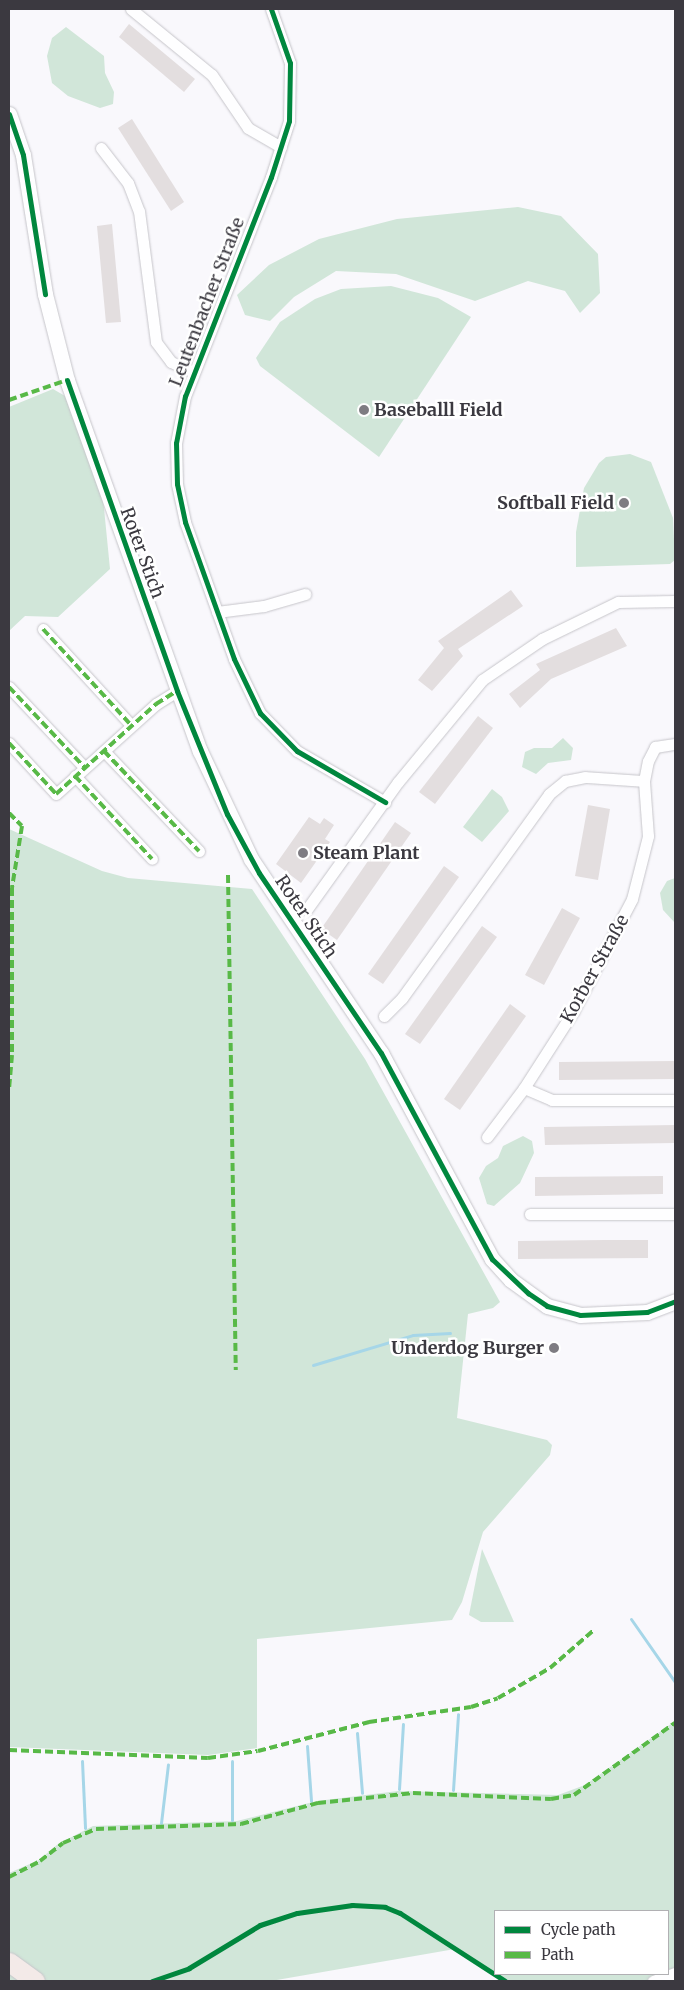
<!DOCTYPE html>
<meta charset="utf-8">
<style>
body{margin:0}
#map{position:relative;width:684px;height:1990px;overflow:hidden;background:#f9f8fc;font-family:Merriweather,serif}
div>[style]{position:absolute}
.green>*{inset:0;background:#d1e6d9}
.stream>*{height:3px;margin:-1.5px;padding:0 1.5px;transform-origin:1.5px;border-radius:1.5px;background:#a6d6e8}
.building>*{inset:0;background:#e3dedf}
.roads{filter:drop-shadow(0 0 1px #c6c5ca) drop-shadow(0 0 1px #c6c5ca)}
.minor>*{height:11px;margin:-5.5px;padding:0 5.5px;transform-origin:5.5px;border-radius:5.5px;background:#fefeff}
.tertiary>*{height:15px;margin:-7.5px;padding:0 7.5px;transform-origin:7.5px;border-radius:7.5px;background:#fefeff}
.trunk>*{height:19px;margin:-9.5px;padding:0 9.5px;transform-origin:9.5px;border-radius:9.5px;background:#f3eae8}
.quiet>*{height:4px;margin-top:-2px;transform-origin:0;background:repeating-linear-gradient(90deg,#58b947 0 8px,transparent 0 12px)}
.cycleway>*{height:5px;margin:-2.5px;padding:0 2.5px;transform-origin:2.5px;border-radius:2.5px;background:#00873e}
.dots>*{width:14px;height:14px;translate:-50% -50%;box-sizing:border-box;border:2px solid #fff;border-radius:50%}
span{translate:-50% -50%;white-space:nowrap;text-align:center;line-height:1.15;-webkit-text-stroke:5px #fff;paint-order:stroke}
.street-label{font-size:18px;color:#3b3940}
.poi-label{font-size:18px;color:#3b3940;font-weight:700}
.left{translate:0 -50%;text-align:left}
.right{translate:-100% -50%;text-align:right}
.frame{position:absolute;inset:0;border:10px solid #3b3940;pointer-events:none}
.legend{position:absolute;left:494px;top:1910px;width:175px;height:65px;box-sizing:border-box;background:#fff;border:1px solid #b1b0b3;margin:0;padding:6px 9px;list-style:none;font-size:15px;color:#3b3940}
.legend li{display:flex;align-items:center;gap:10px;height:25px}
.legend b{width:25px;border:1px solid #b1b0b3}
</style>
<div id="map">
<div class="green">
<i style="clip-path:polygon(66px 27px,104px 56px,105px 73px,114px 92px,113px 104px,100px 108px,68px 96px,52px 83px,47px 56px,52px 38px)"></i>
<i style="clip-path:polygon(518px 207px,561px 216px,598px 254px,600px 293px,580px 313px,565px 291px,528px 281px,475px 301px,396px 274px,336px 271px,294px 297px,270px 321px,245px 315px,237px 295px,269px 265px,319px 239px,397px 219px)"></i>
<i style="clip-path:polygon(391px 286px,438px 298px,471px 317px,379px 457px,260px 366px,256px 358px,280px 322px,315px 299px,341px 289px)"></i>
<i style="clip-path:polygon(53px 389px,65px 396px,103px 498px,110px 569px,58px 617px,25px 616px,9px 631px,9px 407px)"></i>
<i style="clip-path:polygon(630px 454px,651px 462px,673px 518px,675px 560px,670px 564px,576px 567px,576px 532px,584px 488px,599px 463px,606px 457px)"></i>
<i style="clip-path:polygon(563px 738px,573px 748px,571px 760px,548px 763px,536px 774px,522px 767px,525px 752px,534px 748px,552px 748px)"></i>
<i style="clip-path:polygon(492px 789px,502px 797px,509px 811px,482px 842px,463px 827px)"></i>
<i style="clip-path:polygon(9px 829px,102px 871px,128px 878px,252px 889px,365px 1059px,500px 1302px,493px 1308px,468px 1314px,457px 1418px,547px 1440px,552px 1445px,550px 1455px,483px 1532px,462px 1602px,452px 1620px,257px 1639px,257px 1748px,208px 1755px,9px 1747px)"></i>
<i style="clip-path:polygon(675px 878px,675px 923px,663px 910px,660px 893px,667px 881px)"></i>
<i style="clip-path:polygon(523px 1136px,532px 1141px,534px 1153px,520px 1183px,494px 1206px,487px 1204px,479px 1178px,486px 1166px,498px 1158px,503px 1146px)"></i>
<i style="clip-path:polygon(482px 1549px,514px 1622px,481px 1622px,469px 1615px)"></i>
<i style="clip-path:polygon(675px 1721px,675px 1968px,668px 1971px,668px 1911px,495px 1911px,495px 1974px,661px 1974px,645px 1981px,510px 1981px,490px 1972px,455px 1949px,271px 1981px,9px 1981px,9px 1873px,39px 1860px,58px 1844px,93px 1826px,237px 1821px,317px 1801px,398px 1791px,558px 1795px,585px 1785px)"></i>
</div>
<div class="stream">
<i style="left:313px;top:1365px;width:104px;rotate:-16.7deg"></i>
<i style="left:413px;top:1335px;width:37px;rotate:-3deg"></i>
<i style="left:631px;top:1619px;width:77px;rotate:55.1deg"></i>
<i style="left:357px;top:1733px;width:60px;rotate:85.2deg"></i>
<i style="left:307px;top:1746px;width:55px;rotate:85.8deg"></i>
<i style="left:82px;top:1761px;width:67px;rotate:87.4deg"></i>
<i style="left:232px;top:1761px;width:59px;rotate:90deg"></i>
<i style="left:399px;top:1789px;width:65px;rotate:-86.5deg"></i>
<i style="left:453px;top:1790px;width:76px;rotate:-86.2deg"></i>
<i style="left:161px;top:1823px;width:59px;rotate:-83.2deg"></i>
</div>
<div class="building">
<i style="clip-path:polygon(129px 24px,195px 79px,184px 92px,119px 37px)"></i>
<i style="clip-path:polygon(132px 119px,184px 202px,171px 211px,118px 128px)"></i>
<i style="clip-path:polygon(112px 224px,121px 322px,106px 323px,97px 226px)"></i>
<i style="clip-path:polygon(511px 590px,523px 606px,458px 649px,463px 656px,432px 691px,418px 680px,444px 648px,438px 641px)"></i>
<i style="clip-path:polygon(616px 628px,627px 646px,551px 679px,520px 708px,509px 694px,540px 670px,536px 664px)"></i>
<i style="clip-path:polygon(478px 716px,493px 728px,435px 804px,419px 792px)"></i>
<i style="clip-path:polygon(588px 805px,610px 809px,598px 880px,575px 876px)"></i>
<i style="clip-path:polygon(309px 817px,320px 824px,324px 818px,334px 825px,325px 839px,330px 842px,301px 883px,276px 864px)"></i>
<i style="clip-path:polygon(395px 822px,411px 833px,337px 940px,321px 929px)"></i>
<i style="clip-path:polygon(444px 866px,459px 877px,383px 984px,368px 974px)"></i>
<i style="clip-path:polygon(562px 908px,580px 918px,544px 985px,525px 975px)"></i>
<i style="clip-path:polygon(482px 926px,497px 937px,420px 1044px,405px 1034px)"></i>
<i style="clip-path:polygon(510px 1004px,526px 1016px,460px 1110px,444px 1099px)"></i>
<i style="clip-path:polygon(675px 1061px,675px 1079px,559px 1080px,559px 1062px)"></i>
<i style="clip-path:polygon(675px 1125px,675px 1143px,545px 1145px,544px 1127px)"></i>
<i style="clip-path:polygon(663px 1176px,663px 1194px,535px 1196px,535px 1177px)"></i>
<i style="clip-path:polygon(605px 1240px,648px 1240px,648px 1258px,518px 1259px,518px 1241px)"></i>
</div>
<div class="roads">
<div class="minor">
<i style="left:131px;top:9px;width:104px;rotate:39.2deg"></i>
<i style="left:212px;top:75px;width:64px;rotate:55.8deg"></i>
<i style="left:248px;top:128px;width:38px;rotate:30deg"></i>
<i style="left:271px;top:9px;width:57px;rotate:70.6deg"></i>
<i style="left:290px;top:63px;width:58px;rotate:91deg"></i>
<i style="left:289px;top:121px;width:59px;rotate:107.8deg"></i>
<i style="left:271px;top:177px;width:235px;rotate:111.4deg"></i>
<i style="left:185px;top:396px;width:48px;rotate:100.8deg"></i>
<i style="left:176px;top:443px;width:41px;rotate:88.6deg"></i>
<i style="left:177px;top:484px;width:39px;rotate:78deg"></i>
<i style="left:185px;top:522px;width:145px;rotate:70.3deg"></i>
<i style="left:234px;top:659px;width:60px;rotate:64.3deg"></i>
<i style="left:260px;top:713px;width:53px;rotate:45.8deg"></i>
<i style="left:297px;top:751px;width:102px;rotate:30.1deg"></i>
<i style="left:101px;top:148px;width:44px;rotate:52.4deg"></i>
<i style="left:128px;top:183px;width:30px;rotate:69deg"></i>
<i style="left:139px;top:211px;width:132px;rotate:82.6deg"></i>
<i style="left:156px;top:342px;width:25px;rotate:53deg"></i>
<i style="left:171px;top:362px;width:24px;rotate:24deg"></i>
<i style="left:217px;top:612px;width:47px;rotate:-7.3deg"></i>
<i style="left:264px;top:606px;width:43px;rotate:-16.3deg"></i>
<i style="left:43px;top:629px;width:130px;rotate:47.5deg"></i>
<i style="left:9px;top:687px;width:110px;rotate:46.8deg"></i>
<i style="left:9px;top:743px;width:69px;rotate:47.3deg"></i>
<i style="left:56px;top:794px;width:135px;rotate:-42deg"></i>
<i style="left:156px;top:704px;width:25px;rotate:-32deg"></i>
<i style="left:104px;top:751px;width:138px;rotate:46.5deg"></i>
<i style="left:75px;top:776px;width:113px;rotate:47.1deg"></i>
<i style="left:307px;top:909px;width:156px;rotate:-54.4deg"></i>
<i style="left:398px;top:782px;width:132px;rotate:-50.5deg"></i>
<i style="left:482px;top:680px;width:73px;rotate:-34.3deg"></i>
<i style="left:542px;top:639px;width:85px;rotate:-26deg"></i>
<i style="left:618px;top:602px;width:57px;rotate:-1deg"></i>
<i style="left:384px;top:1016px;width:25px;rotate:-45deg"></i>
<i style="left:402px;top:998px;width:251px;rotate:-54.2deg"></i>
<i style="left:549px;top:794px;width:21px;rotate:-39deg"></i>
<i style="left:565px;top:781px;width:20px;rotate:-11deg"></i>
<i style="left:585px;top:777px;width:59px;rotate:3.9deg"></i>
<i style="left:524px;top:1088px;width:30px;rotate:23deg"></i>
<i style="left:552px;top:1100px;width:123px"></i>
<i style="left:487px;top:1137px;width:61px;rotate:-52.9deg"></i>
<i style="left:524px;top:1088px;width:93px;rotate:-57.3deg"></i>
<i style="left:574px;top:1010px;width:125px;rotate:-62.4deg"></i>
<i style="left:632px;top:899px;width:65px;rotate:-75.7deg"></i>
<i style="left:648px;top:836px;width:55px;rotate:-94.2deg"></i>
<i style="left:644px;top:781px;width:20px;rotate:-79deg"></i>
<i style="left:648px;top:761px;width:16px;rotate:-63deg"></i>
<i style="left:655px;top:747px;width:20px;rotate:-9deg"></i>
<i style="left:530px;top:1214px;width:145px"></i>
<i style="left:653px;top:1981px;width:23px;rotate:-20deg"></i>
</div>
<div class="tertiary">
<i style="left:9px;top:114px;width:43px;rotate:71.1deg"></i>
<i style="left:23px;top:155px;width:141px;rotate:81deg"></i>
<i style="left:45px;top:294px;width:89px;rotate:75.7deg"></i>
<i style="left:67px;top:380px;width:394px;rotate:70.3deg"></i>
<i style="left:200px;top:751px;width:119px;rotate:64.7deg"></i>
<i style="left:251px;top:859px;width:234px;rotate:56.2deg"></i>
<i style="left:381px;top:1053px;width:234px;rotate:61.7deg"></i>
<i style="left:492px;top:1259px;width:28px;rotate:48deg"></i>
<i style="left:511px;top:1280px;width:44px;rotate:35.8deg"></i>
<i style="left:547px;top:1306px;width:34px;rotate:15deg"></i>
<i style="left:580px;top:1315px;width:67px;rotate:-2.6deg"></i>
<i style="left:647px;top:1312px;width:30px;rotate:-21deg"></i>
</div>
<div class="trunk">
<i style="left:9px;top:1962px;width:32px;rotate:36deg"></i>
</div>
</div>
<div class="quiet">
<i style="left:9px;top:400px;width:61px;rotate:-19deg"></i>
<i style="left:43px;top:629px;width:130px;rotate:47.5deg"></i>
<i style="left:9px;top:687px;width:110px;rotate:46.8deg"></i>
<i style="left:9px;top:743px;width:69px;rotate:47.3deg"></i>
<i style="left:56px;top:794px;width:135px;rotate:-42deg"></i>
<i style="left:156px;top:704px;width:25px;rotate:-32deg"></i>
<i style="left:104px;top:751px;width:138px;rotate:46.5deg"></i>
<i style="left:75px;top:776px;width:113px;rotate:47.1deg"></i>
<i style="left:9px;top:813px;width:18px;rotate:45deg"></i>
<i style="left:22px;top:826px;width:63px;rotate:99.2deg"></i>
<i style="left:12px;top:888px;width:167px;rotate:90deg"></i>
<i style="left:12px;top:1055px;width:36px;rotate:95deg"></i>
<i style="left:228px;top:875px;width:495px;rotate:89.1deg"></i>
<i style="left:9px;top:1750px;width:199px;rotate:2.3deg"></i>
<i style="left:208px;top:1758px;width:50px;rotate:-8deg"></i>
<i style="left:258px;top:1751px;width:115px;rotate:-14.6deg"></i>
<i style="left:369px;top:1722px;width:103px;rotate:-8.4deg"></i>
<i style="left:471px;top:1707px;width:28px;rotate:-18deg"></i>
<i style="left:498px;top:1698px;width:60px;rotate:-30deg"></i>
<i style="left:550px;top:1668px;width:58px;rotate:-40.8deg"></i>
<i style="left:9px;top:1877px;width:35px;rotate:-27deg"></i>
<i style="left:40px;top:1861px;width:29px;rotate:-38deg"></i>
<i style="left:63px;top:1843px;width:36px;rotate:-23deg"></i>
<i style="left:96px;top:1829px;width:145px;rotate:-2deg"></i>
<i style="left:241px;top:1824px;width:80px;rotate:-15.3deg"></i>
<i style="left:318px;top:1803px;width:96px;rotate:-6deg"></i>
<i style="left:413px;top:1793px;width:138px;rotate:2.5deg"></i>
<i style="left:551px;top:1799px;width:23px;rotate:-10deg"></i>
<i style="left:574px;top:1795px;width:124px;rotate:-35.5deg"></i>
</div>
<div class="cycleway">
<i style="left:271px;top:9px;width:57px;rotate:70.6deg"></i>
<i style="left:290px;top:63px;width:58px;rotate:91deg"></i>
<i style="left:289px;top:121px;width:59px;rotate:107.8deg"></i>
<i style="left:271px;top:177px;width:235px;rotate:111.4deg"></i>
<i style="left:185px;top:396px;width:48px;rotate:100.8deg"></i>
<i style="left:176px;top:443px;width:41px;rotate:88.6deg"></i>
<i style="left:177px;top:484px;width:39px;rotate:78deg"></i>
<i style="left:185px;top:522px;width:145px;rotate:70.3deg"></i>
<i style="left:234px;top:659px;width:60px;rotate:64.3deg"></i>
<i style="left:260px;top:713px;width:53px;rotate:45.8deg"></i>
<i style="left:297px;top:751px;width:102px;rotate:30.1deg"></i>
<i style="left:9px;top:114px;width:43px;rotate:71.1deg"></i>
<i style="left:23px;top:155px;width:141px;rotate:81deg"></i>
<i style="left:67px;top:380px;width:330px;rotate:70.5deg"></i>
<i style="left:177px;top:691px;width:133px;rotate:67.9deg"></i>
<i style="left:227px;top:814px;width:67px;rotate:61.5deg"></i>
<i style="left:259px;top:873px;width:217px;rotate:55.9deg"></i>
<i style="left:381px;top:1053px;width:234px;rotate:61.7deg"></i>
<i style="left:492px;top:1259px;width:50px;rotate:43.4deg"></i>
<i style="left:528px;top:1293px;width:23px;rotate:34deg"></i>
<i style="left:547px;top:1306px;width:34px;rotate:15deg"></i>
<i style="left:580px;top:1315px;width:67px;rotate:-2.6deg"></i>
<i style="left:647px;top:1312px;width:30px;rotate:-21deg"></i>
<i style="left:152px;top:1981px;width:39px;rotate:-19deg"></i>
<i style="left:189px;top:1968px;width:83px;rotate:-31.2deg"></i>
<i style="left:260px;top:1925px;width:39px;rotate:-18deg"></i>
<i style="left:297px;top:1913px;width:56px;rotate:-8.3deg"></i>
<i style="left:352px;top:1905px;width:33px;rotate:3deg"></i>
<i style="left:385px;top:1907px;width:16px;rotate:22deg"></i>
<i style="left:400px;top:1913px;width:125px;rotate:32.9deg"></i>
</div>
<div class="dots">
<i style="left:364px;top:410px;background:#7e7c82"></i>
<i style="left:624px;top:503px;background:#7e7c82"></i>
<i style="left:303px;top:853px;background:#7e7c82"></i>
<i style="left:554px;top:1348px;background:#7e7c82"></i>
</div>
<div class="street-label">
<span style="left:207px;top:302px;rotate:-69deg">Leutenbacher Straße</span>
<span style="left:142px;top:553px;rotate:70deg">Roter Stich</span>
<span style="left:306px;top:917px;rotate:56deg">Roter Stich</span>
<span style="left:595px;top:969px;rotate:-61deg">Korber Straße</span>
</div>
<div class="poi-label">
<span class="left" style="left:374px;top:410px">Baseballl Field</span>
<span class="right" style="left:614px;top:503px">Softball Field</span>
<span class="left" style="left:313px;top:853px">Steam Plant</span>
<span class="right" style="left:544px;top:1348px">Underdog Burger</span>
</div>
<div class="frame"></div>
<ul class="legend">
<li><b style="height:6px;background:#00873e"></b>Cycle path</li>
<li><b style="height:6px;background:#58b947"></b>Path</li>
</ul>
</div>
